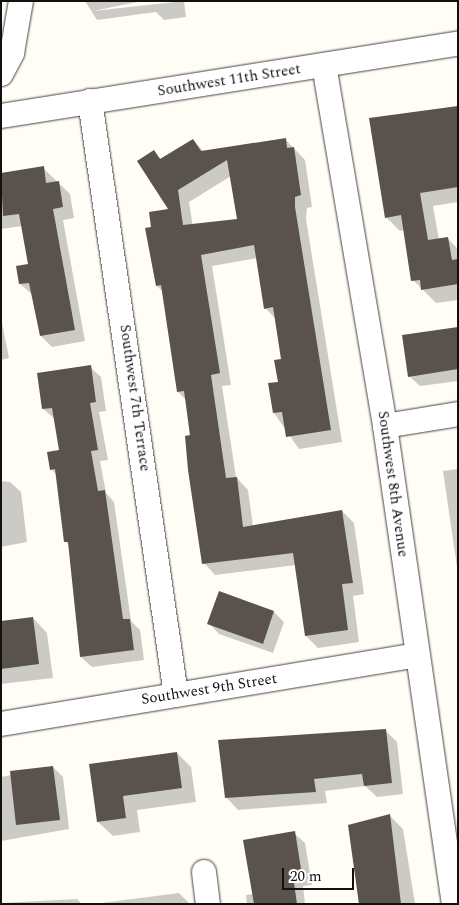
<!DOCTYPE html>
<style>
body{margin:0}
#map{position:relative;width:459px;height:905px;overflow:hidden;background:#fffdf5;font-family:Spectral,serif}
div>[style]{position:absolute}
.shadow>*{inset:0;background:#0003}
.building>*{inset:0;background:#5a524d}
.roads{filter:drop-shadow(0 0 1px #444) drop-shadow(0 0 1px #444)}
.minor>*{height:24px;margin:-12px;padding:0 12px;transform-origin:12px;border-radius:12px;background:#fff}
span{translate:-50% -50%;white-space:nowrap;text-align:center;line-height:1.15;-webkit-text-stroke:5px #fff;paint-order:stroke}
.street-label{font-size:15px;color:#111}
.frame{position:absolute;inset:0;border:2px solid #111;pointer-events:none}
.scale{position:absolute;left:282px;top:868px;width:72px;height:22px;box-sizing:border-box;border:2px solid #111;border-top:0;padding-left:6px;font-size:15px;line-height:18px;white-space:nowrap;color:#111;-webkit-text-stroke:4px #fff;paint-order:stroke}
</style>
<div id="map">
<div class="shadow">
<i style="clip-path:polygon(85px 1px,142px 1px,93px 11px,184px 1px,186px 17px,164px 20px,156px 12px,97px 20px)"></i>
<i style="clip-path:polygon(458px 106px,458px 202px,433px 206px,439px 240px,448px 239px,458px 249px,458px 300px,436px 303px,413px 280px,405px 230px,400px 231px,386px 217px,370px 119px)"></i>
<i style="clip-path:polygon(evenodd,285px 139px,305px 160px,312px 207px,307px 208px,306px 219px,342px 442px,299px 449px,274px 413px,282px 360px,276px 319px,265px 308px,257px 258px,212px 266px,231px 385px,222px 386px,236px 477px,248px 490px,253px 526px,342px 511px,354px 523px,364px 594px,353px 596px,359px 642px,318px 648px,306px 636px,296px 565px,215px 575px,204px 563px,186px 400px,178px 392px,163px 292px,157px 286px,152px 228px,170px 210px,154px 152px,162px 160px,193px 140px,204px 152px,285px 139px,231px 176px,238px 220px,193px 228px,189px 202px,231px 176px)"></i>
<i style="clip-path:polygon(43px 168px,70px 194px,74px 218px,63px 220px,85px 341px,52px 347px,41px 336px,33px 295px,20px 284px,29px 265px,23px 226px,1px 229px,1px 177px)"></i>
<i style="clip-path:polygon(1px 318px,9px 358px,1px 360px)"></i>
<i style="clip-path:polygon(458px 328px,458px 381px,420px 386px,409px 376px)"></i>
<i style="clip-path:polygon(90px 367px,101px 377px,106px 411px,99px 412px,108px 460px,100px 461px,106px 493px,114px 502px,131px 621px,140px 630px,144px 660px,92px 667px,81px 657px,70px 546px,65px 541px,57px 475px,51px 469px,61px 451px,55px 419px,43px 409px)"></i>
<i style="clip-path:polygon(458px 469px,458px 574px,443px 471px)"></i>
<i style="clip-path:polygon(1px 481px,10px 482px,21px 492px,27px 542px,1px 547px)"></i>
<i style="clip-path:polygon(220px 593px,274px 612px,284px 622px,273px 653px,219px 634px,209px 623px)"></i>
<i style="clip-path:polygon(33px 618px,47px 633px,53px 678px,1px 684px,1px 622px)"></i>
<i style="clip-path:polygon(385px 730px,397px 742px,403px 794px,377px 797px,365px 786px,325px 791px,327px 803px,238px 810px,227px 798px)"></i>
<i style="clip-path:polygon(177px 753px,191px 767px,196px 802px,137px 810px,140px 832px,113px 836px,98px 822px,91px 765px)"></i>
<i style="clip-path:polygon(53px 767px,63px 777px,69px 829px,1px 841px,1px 777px)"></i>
<i style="clip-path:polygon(390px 816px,403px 829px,415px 904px,359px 904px,350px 826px)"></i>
<i style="clip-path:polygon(294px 833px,305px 843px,312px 885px,303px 886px,305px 904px,247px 904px,246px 895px,253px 894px)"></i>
<i style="clip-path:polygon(179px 893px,190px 904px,94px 904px)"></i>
<i style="clip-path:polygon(77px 899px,82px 904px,1px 904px,1px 903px)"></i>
</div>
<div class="building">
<i style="clip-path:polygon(458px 106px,458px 187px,420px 193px,428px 240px,448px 237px,452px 260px,458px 259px,458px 284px,421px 290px,420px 280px,411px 281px,401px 215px,385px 218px,369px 118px)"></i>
<i style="clip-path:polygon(evenodd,286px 138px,287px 148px,294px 147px,301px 195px,295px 197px,295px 207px,331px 430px,286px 437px,282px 412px,273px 413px,268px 383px,278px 382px,274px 360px,281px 359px,273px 307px,264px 309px,254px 245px,201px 255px,220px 373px,211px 375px,226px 478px,237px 477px,243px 527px,342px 510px,353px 583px,342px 584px,348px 630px,305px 636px,293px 553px,202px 564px,188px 470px,185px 436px,190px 435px,184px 391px,177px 392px,161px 285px,156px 286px,145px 228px,151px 227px,149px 212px,168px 209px,137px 161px,154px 150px,160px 159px,193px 139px,201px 151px,286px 138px,227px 160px,237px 219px,183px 225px,178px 190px,227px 160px)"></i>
<i style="clip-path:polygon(44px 166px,46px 183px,59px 181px,63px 207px,53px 209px,75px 330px,40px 336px,29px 283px,19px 284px,16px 266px,28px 264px,19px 214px,3px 216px,1px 173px)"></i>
<i style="clip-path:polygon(458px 327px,458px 369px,408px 377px,402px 335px)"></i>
<i style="clip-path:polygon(91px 365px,96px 402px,90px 403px,98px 450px,91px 451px,98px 491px,105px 490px,123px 619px,130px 619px,134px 650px,80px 657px,68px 542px,64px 542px,55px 469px,50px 470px,47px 452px,59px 450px,52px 408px,42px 409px,37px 373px)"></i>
<i style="clip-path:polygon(219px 591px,274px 611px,263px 644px,207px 624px)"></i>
<i style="clip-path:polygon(33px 617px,39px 664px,1px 669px,1px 621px)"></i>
<i style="clip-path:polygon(386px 729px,392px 783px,364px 786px,362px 774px,314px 779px,316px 792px,225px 798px,218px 740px)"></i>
<i style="clip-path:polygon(177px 752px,182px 788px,123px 796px,126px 818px,97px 822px,89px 764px)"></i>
<i style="clip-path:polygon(53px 766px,60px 820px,16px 825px,10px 771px)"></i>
<i style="clip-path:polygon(390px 814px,401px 904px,359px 904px,348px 825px)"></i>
<i style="clip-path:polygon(295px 831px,302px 875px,293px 876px,297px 904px,254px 904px,243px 840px)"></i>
</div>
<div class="roads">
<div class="minor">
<i style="left:324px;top:65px;width:366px;rotate:80.4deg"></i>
<i style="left:385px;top:426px;width:483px;rotate:81.8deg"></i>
<i style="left:1px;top:74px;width:24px;rotate:-62deg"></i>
<i style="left:12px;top:53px;width:53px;rotate:-80.2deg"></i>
<i style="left:90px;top:101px;width:600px;rotate:81.76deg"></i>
<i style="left:1px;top:116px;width:463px;rotate:-9deg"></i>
<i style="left:385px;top:426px;width:74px;rotate:-9.3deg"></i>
<i style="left:1px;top:724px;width:422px;rotate:-9.4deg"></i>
<i style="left:204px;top:872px;width:32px;rotate:83deg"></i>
</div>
</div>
<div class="street-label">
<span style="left:229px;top:80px;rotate:-9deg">Southwest 11th Street</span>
<span style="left:135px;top:398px;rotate:82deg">Southwest 7th Terrace</span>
<span style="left:393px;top:484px;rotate:82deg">Southwest 8th Avenue</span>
<span style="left:209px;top:689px;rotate:-9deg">Southwest 9th Street</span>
</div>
<div class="frame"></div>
<div class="scale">20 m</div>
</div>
